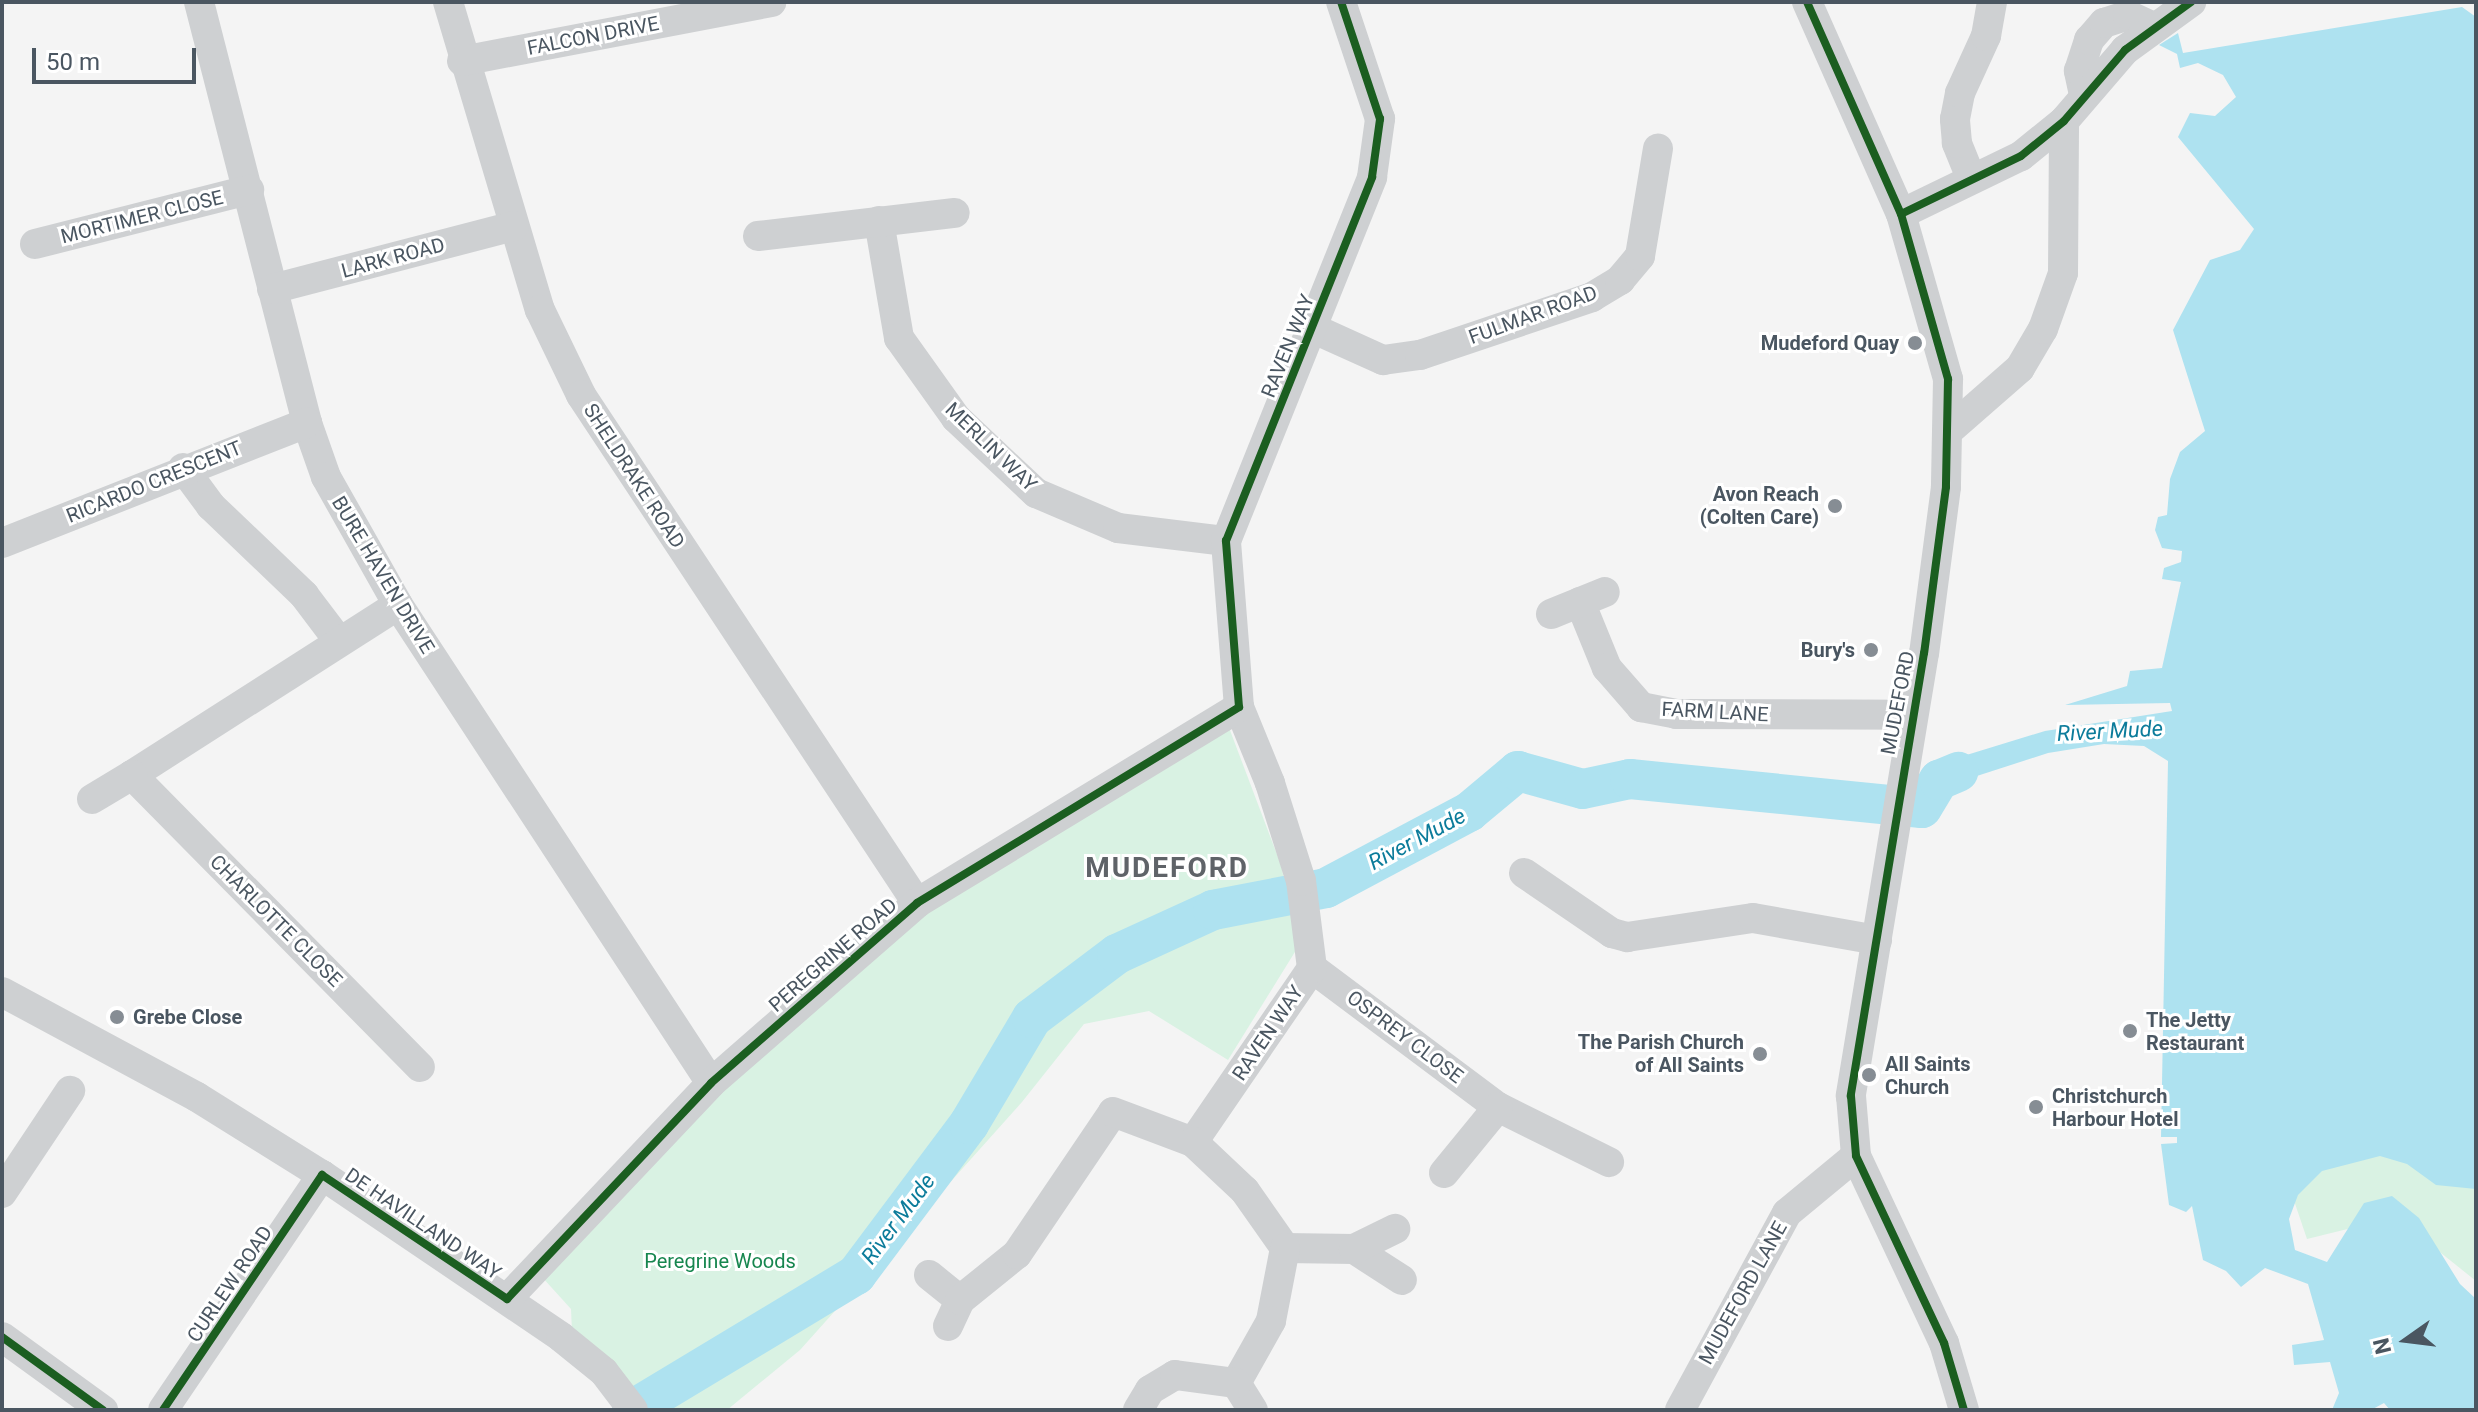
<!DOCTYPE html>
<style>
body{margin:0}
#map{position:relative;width:2478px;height:1412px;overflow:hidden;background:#f4f4f4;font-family:Roboto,sans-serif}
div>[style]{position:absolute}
.green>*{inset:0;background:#d9f2e3}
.water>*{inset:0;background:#aee2f0}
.river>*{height:40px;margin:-20px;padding:0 20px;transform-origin:20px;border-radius:20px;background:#aee2f0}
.minor>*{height:30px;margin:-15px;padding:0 15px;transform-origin:15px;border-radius:15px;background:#ced0d2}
.cycleway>*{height:8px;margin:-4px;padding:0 4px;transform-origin:4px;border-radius:4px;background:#1b5e20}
.dots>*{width:22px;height:22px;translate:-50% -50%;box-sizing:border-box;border:4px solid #fff;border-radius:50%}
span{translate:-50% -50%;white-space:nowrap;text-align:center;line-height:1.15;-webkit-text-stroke:6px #fff;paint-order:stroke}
.street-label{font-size:20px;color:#4a5661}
.poi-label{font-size:20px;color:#4a5661;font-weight:700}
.right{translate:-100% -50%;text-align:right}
.left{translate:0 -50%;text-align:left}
.park-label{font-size:20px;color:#17864f}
.water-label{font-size:22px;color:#0c7c9b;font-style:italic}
.district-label{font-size:28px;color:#5f6368;font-weight:700;letter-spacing:2px}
.frame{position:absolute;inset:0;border:4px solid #4a5661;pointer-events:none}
.north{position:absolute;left:2366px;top:1300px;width:80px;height:80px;-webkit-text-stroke:6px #fff;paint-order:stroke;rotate:256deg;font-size:22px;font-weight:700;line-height:32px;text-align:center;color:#4a5661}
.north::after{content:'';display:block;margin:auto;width:28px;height:36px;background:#4a5661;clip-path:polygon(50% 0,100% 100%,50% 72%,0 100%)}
.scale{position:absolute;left:32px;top:48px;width:164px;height:36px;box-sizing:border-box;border:4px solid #4a5661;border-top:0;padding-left:10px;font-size:24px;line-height:28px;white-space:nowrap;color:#4a5661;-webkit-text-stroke:6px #fff;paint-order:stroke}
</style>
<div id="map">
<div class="green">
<i style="clip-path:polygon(1228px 725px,1281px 865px,1298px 947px,1228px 1060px,1149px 1011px,1084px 1024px,1022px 1102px,800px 1350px,727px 1410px,645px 1410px,572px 1332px,571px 1309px,542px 1277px,714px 1092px,924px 910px)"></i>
<i style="clip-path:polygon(2345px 1142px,2476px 1178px,2476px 1281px,2396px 1217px,2307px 1239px,2287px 1180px)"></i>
</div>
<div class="water">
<i style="clip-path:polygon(2462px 7px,2476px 17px,2476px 1189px,2436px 1185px,2407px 1164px,2380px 1156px,2322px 1171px,2298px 1195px,2289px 1219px,2295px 1250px,2327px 1262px,2364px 1203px,2392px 1196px,2419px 1218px,2460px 1284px,2476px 1299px,2476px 1410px,2390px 1410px,2384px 1403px,2371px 1410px,2332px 1410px,2339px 1393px,2330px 1362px,2294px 1365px,2292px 1345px,2324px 1340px,2308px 1284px,2265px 1268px,2241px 1287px,2226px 1271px,2203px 1260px,2192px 1206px,2186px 1212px,2169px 1205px,2161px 1144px,2177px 1143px,2177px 1137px,2161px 1137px,2168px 761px,2144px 746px,2104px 744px,2048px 753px,1949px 785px,1918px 823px,1921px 798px,1934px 765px,2045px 731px,2172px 711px,2170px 703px,2065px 705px,2127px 686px,2130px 671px,2162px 668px,2181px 582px,2162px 579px,2164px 568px,2181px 562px,2182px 551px,2162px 548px,2155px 530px,2158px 517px,2167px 515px,2170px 479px,2180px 452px,2205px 431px,2173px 330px,2210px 260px,2240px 250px,2254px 229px,2178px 137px,2190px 113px,2215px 116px,2236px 97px,2223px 75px,2198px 63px,2180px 68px,2177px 54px,2159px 45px,2178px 33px,2183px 53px)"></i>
</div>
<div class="river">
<i style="left:632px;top:1410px;width:262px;rotate:-31.1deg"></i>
<i style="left:856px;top:1275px;width:189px;rotate:-53.2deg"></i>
<i style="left:969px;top:1124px;width:123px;rotate:-59.3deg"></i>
<i style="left:1032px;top:1018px;width:106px;rotate:-37deg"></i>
<i style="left:1117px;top:954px;width:106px;rotate:-24.6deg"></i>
<i style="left:1213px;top:910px;width:115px;rotate:-11deg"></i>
<i style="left:1326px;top:888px;width:162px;rotate:-28deg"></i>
<i style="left:1469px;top:812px;width:64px;rotate:-39.9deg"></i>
<i style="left:1518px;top:771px;width:67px;rotate:15.5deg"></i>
<i style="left:1583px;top:789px;width:48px;rotate:-12deg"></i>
<i style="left:1630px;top:779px;width:293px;rotate:5.7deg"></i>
<i style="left:1922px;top:808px;width:33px;rotate:-59deg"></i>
<i style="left:1939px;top:780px;width:21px;rotate:-23deg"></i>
</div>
<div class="minor">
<i style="left:199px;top:2px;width:435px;rotate:75.6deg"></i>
<i style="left:307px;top:423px;width:57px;rotate:70.6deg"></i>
<i style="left:326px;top:477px;width:147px;rotate:60.6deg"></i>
<i style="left:398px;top:605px;width:571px;rotate:56.78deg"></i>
<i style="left:448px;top:2px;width:321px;rotate:73.4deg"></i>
<i style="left:540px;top:310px;width:94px;rotate:64.2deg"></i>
<i style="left:581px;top:395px;width:609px;rotate:56.52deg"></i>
<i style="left:1807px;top:2px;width:232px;rotate:66.1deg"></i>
<i style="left:1901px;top:214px;width:172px;rotate:74.1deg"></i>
<i style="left:1948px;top:379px;width:108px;rotate:91.1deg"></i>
<i style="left:1946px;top:487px;width:167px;rotate:97.5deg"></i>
<i style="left:1924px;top:653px;width:449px;rotate:99.4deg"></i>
<i style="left:1851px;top:1096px;width:60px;rotate:85.2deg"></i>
<i style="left:1856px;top:1156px;width:207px;rotate:64.8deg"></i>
<i style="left:1944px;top:1343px;width:70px;rotate:73.4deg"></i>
<i style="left:462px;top:61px;width:315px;rotate:-10.8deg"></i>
<i style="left:2084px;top:95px;width:25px;rotate:-102deg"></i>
<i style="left:2079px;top:71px;width:33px;rotate:-72deg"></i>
<i style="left:2089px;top:40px;width:23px;rotate:-49deg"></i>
<i style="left:2104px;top:23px;width:25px;rotate:-18deg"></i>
<i style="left:2128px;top:15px;width:29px;rotate:25deg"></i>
<i style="left:1971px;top:178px;width:38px;rotate:-112deg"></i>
<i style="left:1957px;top:143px;width:24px;rotate:-95deg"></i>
<i style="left:1955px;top:119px;width:26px;rotate:-79deg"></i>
<i style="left:1960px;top:93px;width:63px;rotate:-65.5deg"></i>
<i style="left:1986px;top:36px;width:35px;rotate:-80deg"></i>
<i style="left:1901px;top:214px;width:133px;rotate:-25.8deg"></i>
<i style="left:2021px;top:156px;width:55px;rotate:-39.1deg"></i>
<i style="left:2064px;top:121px;width:94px;rotate:-49.3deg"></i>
<i style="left:2125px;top:50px;width:82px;rotate:-36deg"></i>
<i style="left:879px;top:221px;width:119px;rotate:80.3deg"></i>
<i style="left:899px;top:338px;width:98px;rotate:54.5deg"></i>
<i style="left:956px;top:418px;width:110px;rotate:43.2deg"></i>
<i style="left:1036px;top:493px;width:89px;rotate:23.1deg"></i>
<i style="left:1118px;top:528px;width:109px;rotate:6.9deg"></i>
<i style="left:758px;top:236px;width:198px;rotate:-6.7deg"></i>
<i style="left:35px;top:244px;width:221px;rotate:-14.2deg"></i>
<i style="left:272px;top:289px;width:250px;rotate:-14.6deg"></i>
<i style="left:1312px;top:328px;width:78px;rotate:24.3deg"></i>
<i style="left:1383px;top:360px;width:37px;rotate:-8deg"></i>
<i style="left:1420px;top:355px;width:182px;rotate:-18.6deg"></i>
<i style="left:1592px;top:297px;width:33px;rotate:-31deg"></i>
<i style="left:1620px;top:280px;width:31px;rotate:-50deg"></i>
<i style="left:1640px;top:256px;width:109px;rotate:-80.5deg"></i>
<i style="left:1947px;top:432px;width:97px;rotate:-41.2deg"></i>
<i style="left:2020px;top:368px;width:45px;rotate:-59.5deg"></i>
<i style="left:2043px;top:329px;width:59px;rotate:-70.3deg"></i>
<i style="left:2063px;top:273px;width:152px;rotate:-89.6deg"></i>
<i style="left:183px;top:468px;width:47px;rotate:53.6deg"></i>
<i style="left:211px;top:506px;width:129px;rotate:43.7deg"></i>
<i style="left:304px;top:595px;width:56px;rotate:52.9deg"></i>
<i style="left:2px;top:543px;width:328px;rotate:-21.5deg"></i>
<i style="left:1580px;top:602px;width:71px;rotate:67.8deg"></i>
<i style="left:1607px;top:668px;width:52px;rotate:48.9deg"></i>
<i style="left:1641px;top:707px;width:36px;rotate:11deg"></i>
<i style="left:1676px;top:714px;width:235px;rotate:0.2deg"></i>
<i style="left:398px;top:605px;width:316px;rotate:147.4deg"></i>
<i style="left:132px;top:775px;width:410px;rotate:45.4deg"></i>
<i style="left:1551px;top:614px;width:58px;rotate:-22.2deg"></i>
<i style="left:92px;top:799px;width:47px;rotate:-31deg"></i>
<i style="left:1524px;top:873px;width:107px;rotate:34.3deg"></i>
<i style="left:1612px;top:933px;width:16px;rotate:15deg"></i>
<i style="left:1627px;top:937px;width:127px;rotate:-8.6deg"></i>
<i style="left:1753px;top:918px;width:126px;rotate:10.1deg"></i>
<i style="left:1312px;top:968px;width:232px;rotate:36.8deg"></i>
<i style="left:1498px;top:1107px;width:124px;rotate:26.4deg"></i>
<i style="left:2px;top:992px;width:221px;rotate:28.3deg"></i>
<i style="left:197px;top:1097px;width:147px;rotate:32deg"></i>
<i style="left:322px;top:1175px;width:289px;rotate:34.1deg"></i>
<i style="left:561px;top:1337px;width:55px;rotate:39.1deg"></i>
<i style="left:604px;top:1372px;width:48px;rotate:52.7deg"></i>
<i style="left:1193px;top:1142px;width:211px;rotate:-55.6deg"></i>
<i style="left:1312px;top:968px;width:88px;rotate:-97.2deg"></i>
<i style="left:1301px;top:881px;width:103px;rotate:-107.6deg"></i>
<i style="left:1270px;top:783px;width:82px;rotate:-112.2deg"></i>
<i style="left:1239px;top:707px;width:167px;rotate:-94.5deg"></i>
<i style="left:1226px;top:541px;width:392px;rotate:-68.1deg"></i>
<i style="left:1372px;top:177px;width:59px;rotate:-82.1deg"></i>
<i style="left:1380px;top:119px;width:123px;rotate:-108.4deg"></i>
<i style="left:1444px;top:1173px;width:85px;rotate:-50.7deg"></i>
<i style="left:2px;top:1193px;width:123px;rotate:-56.3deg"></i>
<i style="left:1285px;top:1248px;width:69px;rotate:0.8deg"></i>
<i style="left:1354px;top:1249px;width:57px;rotate:32.9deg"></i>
<i style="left:1354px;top:1249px;width:46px;rotate:-26deg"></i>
<i style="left:929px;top:1275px;width:40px;rotate:39deg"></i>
<i style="left:507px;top:1299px;width:297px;rotate:-46.6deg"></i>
<i style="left:711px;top:1083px;width:274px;rotate:-41.1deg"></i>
<i style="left:917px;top:903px;width:377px;rotate:-31.3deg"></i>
<i style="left:948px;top:1326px;width:29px;rotate:-65deg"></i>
<i style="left:960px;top:1300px;width:73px;rotate:-38.9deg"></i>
<i style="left:1017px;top:1254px;width:171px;rotate:-55.9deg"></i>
<i style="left:1113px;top:1112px;width:85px;rotate:20.6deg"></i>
<i style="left:1193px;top:1142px;width:71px;rotate:43.3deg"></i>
<i style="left:1245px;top:1191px;width:70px;rotate:54.9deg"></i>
<i style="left:1285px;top:1248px;width:74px;rotate:100.9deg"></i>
<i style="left:1271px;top:1321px;width:71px;rotate:119.4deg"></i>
<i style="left:1236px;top:1383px;width:32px;rotate:58deg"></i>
<i style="left:2px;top:1337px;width:125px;rotate:35.9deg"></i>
<i style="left:163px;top:1410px;width:284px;rotate:-55.9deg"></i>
<i style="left:1138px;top:1410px;width:23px;rotate:-59deg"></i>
<i style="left:1150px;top:1390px;width:29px;rotate:-31deg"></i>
<i style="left:1175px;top:1375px;width:62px;rotate:7.5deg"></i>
<i style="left:1680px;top:1410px;width:224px;rotate:-61.5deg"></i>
<i style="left:1787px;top:1213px;width:89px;rotate:-39.6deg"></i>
</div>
<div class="cycleway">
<i style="left:1807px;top:2px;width:232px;rotate:66.1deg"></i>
<i style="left:1901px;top:214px;width:172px;rotate:74.1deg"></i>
<i style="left:1948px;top:379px;width:108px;rotate:91.1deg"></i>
<i style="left:1946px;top:487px;width:167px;rotate:97.5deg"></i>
<i style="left:1924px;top:653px;width:449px;rotate:99.4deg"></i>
<i style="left:1851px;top:1096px;width:60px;rotate:85.2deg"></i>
<i style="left:1856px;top:1156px;width:207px;rotate:64.8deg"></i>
<i style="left:1944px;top:1343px;width:70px;rotate:73.4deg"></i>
<i style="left:1901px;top:214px;width:133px;rotate:-25.8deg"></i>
<i style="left:2021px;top:156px;width:55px;rotate:-39.1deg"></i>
<i style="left:2064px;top:121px;width:94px;rotate:-49.3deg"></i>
<i style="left:2125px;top:50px;width:82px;rotate:-36deg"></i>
<i style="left:2px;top:1337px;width:125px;rotate:35.9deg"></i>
<i style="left:163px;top:1410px;width:284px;rotate:-55.9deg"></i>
<i style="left:322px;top:1175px;width:223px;rotate:33.8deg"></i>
<i style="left:507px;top:1299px;width:297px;rotate:-46.6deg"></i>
<i style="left:711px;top:1083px;width:274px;rotate:-41.1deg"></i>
<i style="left:917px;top:903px;width:377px;rotate:-31.3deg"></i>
<i style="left:1239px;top:707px;width:167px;rotate:-94.5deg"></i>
<i style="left:1226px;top:541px;width:392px;rotate:-68.1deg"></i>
<i style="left:1372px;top:177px;width:59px;rotate:-82.1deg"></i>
<i style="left:1380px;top:119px;width:123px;rotate:-108.4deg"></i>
</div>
<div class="dots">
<i style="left:1915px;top:343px;background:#868d94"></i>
<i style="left:1835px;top:506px;background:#868d94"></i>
<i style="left:1871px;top:650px;background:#868d94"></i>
<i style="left:117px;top:1017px;background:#868d94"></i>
<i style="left:2130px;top:1031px;background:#868d94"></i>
<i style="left:1760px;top:1054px;background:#868d94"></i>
<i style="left:1869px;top:1075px;background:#868d94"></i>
<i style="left:2036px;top:1107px;background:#868d94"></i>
</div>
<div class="street-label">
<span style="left:593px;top:36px;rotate:-11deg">FALCON DRIVE</span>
<span style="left:142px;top:217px;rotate:-14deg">MORTIMER CLOSE</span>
<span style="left:393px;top:258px;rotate:-15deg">LARK ROAD</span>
<span style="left:1533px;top:315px;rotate:-20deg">FULMAR ROAD</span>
<span style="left:1288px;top:346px;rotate:-68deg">RAVEN WAY</span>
<span style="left:991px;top:447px;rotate:44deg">MERLIN WAY</span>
<span style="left:634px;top:476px;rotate:57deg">SHELDRAKE ROAD</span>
<span style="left:154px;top:482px;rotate:-22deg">RICARDO CRESCENT</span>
<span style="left:383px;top:575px;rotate:59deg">BURE HAVEN DRIVE</span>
<span style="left:1898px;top:703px;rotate:-79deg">MUDEFORD</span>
<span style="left:1715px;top:712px;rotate:3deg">FARM LANE</span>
<span style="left:276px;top:921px;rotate:45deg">CHARLOTTE CLOSE</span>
<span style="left:833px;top:955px;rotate:-41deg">PEREGRINE ROAD</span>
<span style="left:1268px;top:1033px;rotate:-56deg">RAVEN WAY</span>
<span style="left:1405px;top:1037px;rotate:37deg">OSPREY CLOSE</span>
<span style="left:423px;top:1224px;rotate:34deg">DE HAVILLAND WAY</span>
<span style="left:230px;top:1284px;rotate:-56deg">CURLEW ROAD</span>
<span style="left:1743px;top:1293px;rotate:-61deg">MUDEFORD LANE</span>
</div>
<div class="poi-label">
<span class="right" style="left:1899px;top:343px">Mudeford Quay</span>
<span class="right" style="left:1819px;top:506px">Avon Reach<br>(Colten Care)</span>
<span class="right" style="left:1855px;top:650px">Bury's</span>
<span class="left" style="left:133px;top:1017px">Grebe Close</span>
<span class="left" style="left:2146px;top:1032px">The Jetty<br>Restaurant</span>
<span class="right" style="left:1744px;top:1054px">The Parish Church<br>of All Saints</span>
<span class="left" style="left:1885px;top:1076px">All Saints<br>Church</span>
<span class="left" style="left:2052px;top:1108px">Christchurch<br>Harbour Hotel</span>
</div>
<div class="park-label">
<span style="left:720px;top:1261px">Peregrine Woods</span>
</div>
<div class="water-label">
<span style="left:2110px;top:731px;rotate:-3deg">River Mude</span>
<span style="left:1417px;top:839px;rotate:-28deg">River Mude</span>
<span style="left:898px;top:1219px;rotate:-53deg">River Mude</span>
</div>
<div class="district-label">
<span style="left:1167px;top:868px">MUDEFORD</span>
</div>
<div class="frame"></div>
<div class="north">N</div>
<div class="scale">50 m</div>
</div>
